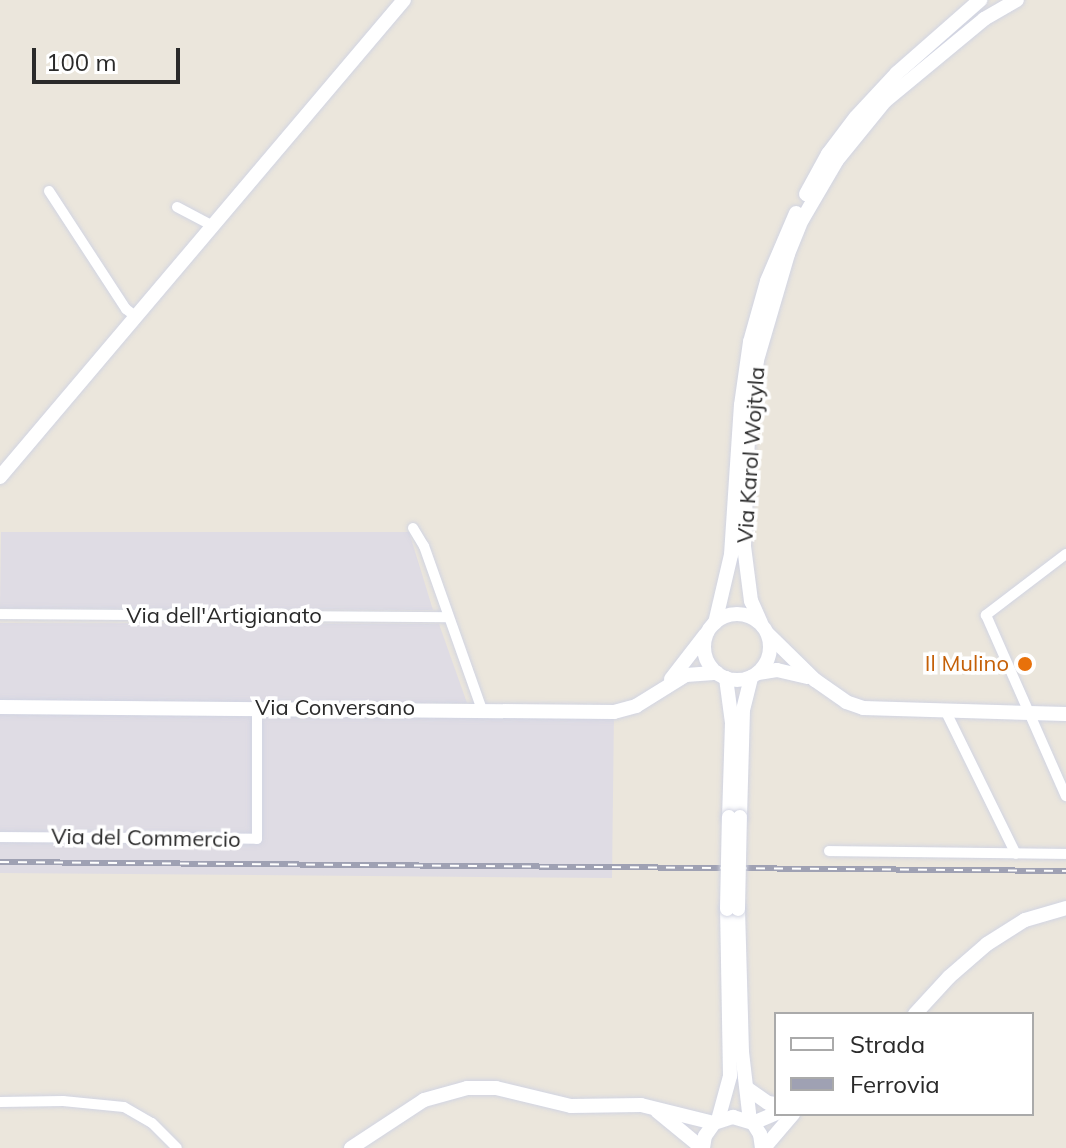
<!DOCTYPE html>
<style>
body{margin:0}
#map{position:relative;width:1066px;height:1148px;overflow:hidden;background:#ebe6dc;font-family:Mulish,sans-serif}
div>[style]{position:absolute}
.industrial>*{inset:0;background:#dfdce4}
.roads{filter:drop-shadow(0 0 2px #d1d4e2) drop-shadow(0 0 2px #d1d4e2)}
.street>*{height:10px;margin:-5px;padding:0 5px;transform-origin:5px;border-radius:5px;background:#fff}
.secondary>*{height:14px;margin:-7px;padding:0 7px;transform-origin:7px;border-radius:7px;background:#fff}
.secondary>.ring{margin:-7px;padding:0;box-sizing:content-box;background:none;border:14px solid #fff;border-radius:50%}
.rail>*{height:6px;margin-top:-3px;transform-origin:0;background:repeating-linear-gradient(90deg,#fff 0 9px,#9fa1b3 0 18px);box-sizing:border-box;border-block:2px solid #9fa1b3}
.bridges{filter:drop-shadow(0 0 2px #d1d4e2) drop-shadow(0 0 2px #d1d4e2)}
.secondary-bridge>*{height:14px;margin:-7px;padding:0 7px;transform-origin:7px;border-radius:7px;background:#fff}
.dots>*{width:22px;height:22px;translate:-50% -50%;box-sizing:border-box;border:4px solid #fff;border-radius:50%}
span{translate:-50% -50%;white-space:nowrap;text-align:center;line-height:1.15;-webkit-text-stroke:7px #fff;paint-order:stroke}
.street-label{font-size:22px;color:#2a2a2a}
.food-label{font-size:22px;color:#c56008}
.right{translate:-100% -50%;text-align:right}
.legend{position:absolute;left:774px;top:1012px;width:260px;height:104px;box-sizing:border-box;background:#fff;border:2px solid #aaa;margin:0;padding:10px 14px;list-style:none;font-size:24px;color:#2a2a2a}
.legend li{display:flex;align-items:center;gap:16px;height:40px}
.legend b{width:40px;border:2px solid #aaa}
.scale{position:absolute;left:32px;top:48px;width:148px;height:36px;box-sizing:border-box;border:4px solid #2a2a2a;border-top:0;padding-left:10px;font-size:24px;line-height:28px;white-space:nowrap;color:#2a2a2a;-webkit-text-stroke:6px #fff;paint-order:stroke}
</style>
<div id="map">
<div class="industrial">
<i style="clip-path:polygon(1px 532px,409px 532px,433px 610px,0 608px)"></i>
<i style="clip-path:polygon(0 623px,439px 624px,467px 703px,0 701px)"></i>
<i style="clip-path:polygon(0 707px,614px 712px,612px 878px,0 873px)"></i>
</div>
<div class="roads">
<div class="street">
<i style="left:49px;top:191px;width:141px;rotate:56.9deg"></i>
<i style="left:126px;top:309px;width:11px;rotate:38deg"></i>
<i style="left:177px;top:207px;width:41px;rotate:27.8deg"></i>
<i style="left:413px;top:528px;width:21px;rotate:59deg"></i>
<i style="left:424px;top:546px;width:174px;rotate:70.5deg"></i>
<i style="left:1066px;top:554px;width:101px;rotate:142.7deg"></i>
<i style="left:986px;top:615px;width:198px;rotate:66.2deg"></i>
<i style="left:0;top:614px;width:448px;rotate:0.4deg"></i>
<i style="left:946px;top:712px;width:158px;rotate:63.8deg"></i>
<i style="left:0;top:837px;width:257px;rotate:0.4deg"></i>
<i style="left:257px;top:839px;width:132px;rotate:-90deg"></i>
<i style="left:829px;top:851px;width:237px;rotate:0.7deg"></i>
<i style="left:0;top:1102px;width:63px;rotate:-0.9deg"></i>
<i style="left:63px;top:1101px;width:61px;rotate:5.6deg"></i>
<i style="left:124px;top:1107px;width:32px;rotate:30deg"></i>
<i style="left:152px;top:1123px;width:35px;rotate:45deg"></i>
</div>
<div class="secondary">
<i style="left:806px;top:194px;width:46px;rotate:-61.2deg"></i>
<i style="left:828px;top:154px;width:46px;rotate:-52.9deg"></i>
<i style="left:856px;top:117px;width:60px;rotate:-47deg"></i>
<i style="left:897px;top:73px;width:111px;rotate:-41.3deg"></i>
<i style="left:0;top:477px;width:625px;rotate:-49.74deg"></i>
<i class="ring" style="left:704px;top:614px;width:52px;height:52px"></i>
<i style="left:715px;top:623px;width:70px;rotate:-76.8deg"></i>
<i style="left:731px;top:555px;width:150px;rotate:-86.2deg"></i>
<i style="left:741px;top:405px;width:64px;rotate:-81.9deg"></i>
<i style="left:750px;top:342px;width:63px;rotate:-74.4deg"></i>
<i style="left:767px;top:281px;width:74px;rotate:-66.9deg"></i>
<i style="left:761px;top:623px;width:24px;rotate:-114deg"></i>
<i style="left:751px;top:601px;width:55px;rotate:-97.3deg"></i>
<i style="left:744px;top:546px;width:108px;rotate:-87.9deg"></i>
<i style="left:748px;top:438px;width:79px;rotate:-83.4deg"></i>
<i style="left:757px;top:360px;width:110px;rotate:-73.7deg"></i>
<i style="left:788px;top:254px;width:37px;rotate:-68deg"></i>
<i style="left:802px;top:220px;width:69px;rotate:-59.7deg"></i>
<i style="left:837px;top:160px;width:76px;rotate:-50.9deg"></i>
<i style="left:885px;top:101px;width:129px;rotate:-39.6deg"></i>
<i style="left:984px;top:19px;width:38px;rotate:-30deg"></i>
<i style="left:768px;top:634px;width:66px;rotate:44.4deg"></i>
<i style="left:815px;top:680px;width:38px;rotate:35deg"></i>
<i style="left:846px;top:702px;width:18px;rotate:19deg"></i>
<i style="left:863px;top:708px;width:203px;rotate:1.7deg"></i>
<i style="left:758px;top:673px;width:19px;rotate:-9deg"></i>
<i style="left:777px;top:670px;width:31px;rotate:13deg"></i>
<i style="left:726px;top:678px;width:45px;rotate:82.4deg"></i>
<i style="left:732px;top:723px;width:94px;rotate:91.8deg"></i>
<i style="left:671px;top:679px;width:56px;rotate:-52.3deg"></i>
<i style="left:0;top:707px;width:614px;rotate:0.47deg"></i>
<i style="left:614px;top:712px;width:23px;rotate:-15deg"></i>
<i style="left:636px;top:706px;width:59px;rotate:-31.8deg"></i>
<i style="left:686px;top:675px;width:31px;rotate:-4deg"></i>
<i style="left:740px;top:817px;width:107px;rotate:-88.4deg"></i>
<i style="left:743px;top:710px;width:34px;rotate:-76deg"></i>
<i style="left:738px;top:909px;width:143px;rotate:88.4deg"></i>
<i style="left:742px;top:1052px;width:69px;rotate:83.4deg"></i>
<i style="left:915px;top:1014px;width:50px;rotate:-47.4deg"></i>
<i style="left:949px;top:977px;width:50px;rotate:-41deg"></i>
<i style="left:987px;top:944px;width:45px;rotate:-32.3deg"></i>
<i style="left:1025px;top:920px;width:43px;rotate:-16.3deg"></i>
<i style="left:748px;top:1089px;width:24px;rotate:35deg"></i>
<i style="left:768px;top:1103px;width:8px;rotate:7deg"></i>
<i style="left:657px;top:1111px;width:58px;rotate:39.4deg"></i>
<i style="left:718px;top:1120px;width:46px;rotate:-74.7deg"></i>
<i style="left:730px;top:1076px;width:167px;rotate:-91deg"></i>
<i style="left:753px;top:1123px;width:25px;rotate:-23deg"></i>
<i style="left:351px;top:1148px;width:87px;rotate:-33.3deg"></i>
<i style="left:424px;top:1100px;width:45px;rotate:-15.6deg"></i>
<i style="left:467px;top:1088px;width:29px"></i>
<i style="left:496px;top:1088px;width:77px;rotate:13.5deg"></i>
<i style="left:571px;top:1106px;width:70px;rotate:-0.8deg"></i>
<i style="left:641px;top:1105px;width:75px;rotate:13.9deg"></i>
<i style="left:703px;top:1148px;width:12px;rotate:-81deg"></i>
<i style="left:705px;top:1136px;width:16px;rotate:-55deg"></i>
<i style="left:714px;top:1123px;width:20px;rotate:-18deg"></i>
<i style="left:733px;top:1117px;width:21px;rotate:17deg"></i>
<i style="left:753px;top:1123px;width:13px;rotate:58deg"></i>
<i style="left:760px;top:1134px;width:14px;rotate:82deg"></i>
<i style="left:764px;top:1148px;width:45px;rotate:-49.5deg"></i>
</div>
</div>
<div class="rail">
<i style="left:0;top:862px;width:1066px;rotate:0.48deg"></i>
</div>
<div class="bridges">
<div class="secondary-bridge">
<i style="left:727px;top:909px;width:92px;rotate:-88.8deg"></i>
<i style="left:738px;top:909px;width:92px;rotate:-88.8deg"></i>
</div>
</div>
<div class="dots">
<i style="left:1025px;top:664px;background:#e8710a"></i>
</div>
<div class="street-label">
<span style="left:751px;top:455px;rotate:-86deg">Via Karol Wojtyla</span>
<span style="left:224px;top:616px">Via dell'Artigianato</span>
<span style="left:335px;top:708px">Via Conversano</span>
<span style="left:146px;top:838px;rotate:1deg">Via del Commercio</span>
</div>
<div class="food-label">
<span class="right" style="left:1009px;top:664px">Il Mulino</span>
</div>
<ul class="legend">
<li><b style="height:10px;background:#fff"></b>Strada</li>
<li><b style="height:10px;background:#9fa1b3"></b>Ferrovia</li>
</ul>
<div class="scale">100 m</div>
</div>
